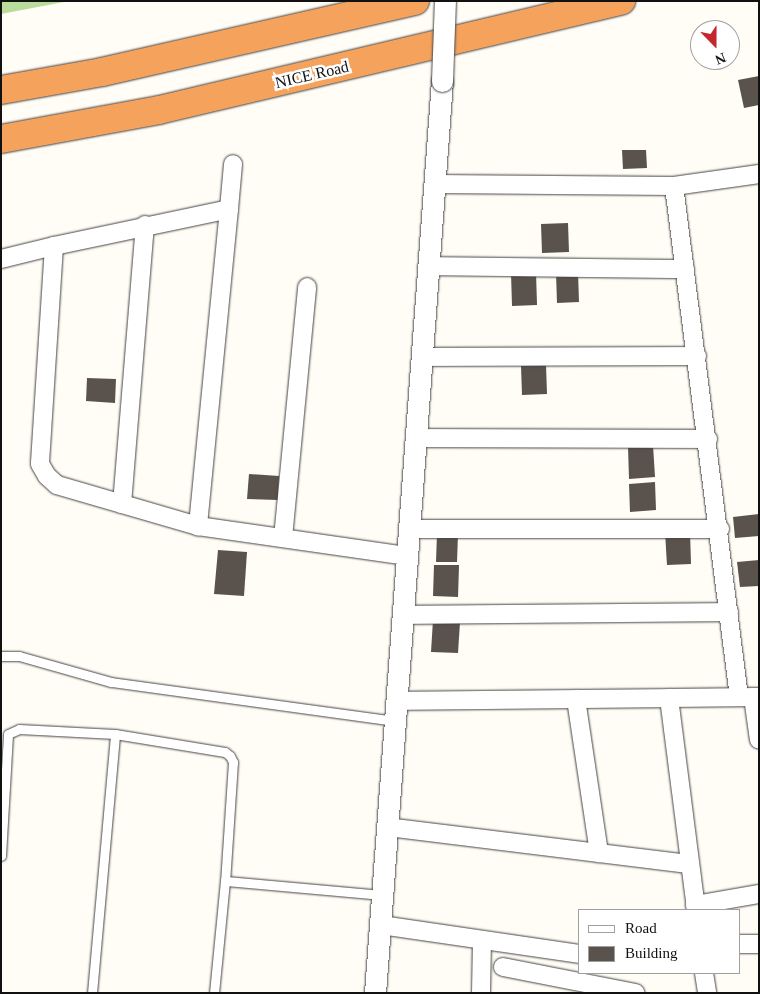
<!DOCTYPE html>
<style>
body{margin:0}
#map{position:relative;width:760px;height:994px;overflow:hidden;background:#fffdf5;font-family:Georgia,serif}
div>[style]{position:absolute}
.forest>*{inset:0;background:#b9dc9c}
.building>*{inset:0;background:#5a524d}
.roads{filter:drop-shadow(0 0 1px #444) drop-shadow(0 0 1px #444)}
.service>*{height:9px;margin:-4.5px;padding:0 4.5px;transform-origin:4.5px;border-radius:4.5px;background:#fff}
.minor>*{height:18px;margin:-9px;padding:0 9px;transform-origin:9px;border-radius:9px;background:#fff}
.tertiary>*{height:21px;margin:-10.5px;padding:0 10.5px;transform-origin:10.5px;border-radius:10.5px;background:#fff}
.motorway>*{height:28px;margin:-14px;padding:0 14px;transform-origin:14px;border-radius:14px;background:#f5a25d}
.bridges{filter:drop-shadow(0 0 1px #444) drop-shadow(0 0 1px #444)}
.tertiary-bridge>*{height:21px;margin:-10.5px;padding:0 10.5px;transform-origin:10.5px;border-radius:10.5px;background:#fff}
span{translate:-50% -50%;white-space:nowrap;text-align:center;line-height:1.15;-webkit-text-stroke:5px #fff;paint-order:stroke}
.street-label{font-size:16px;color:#111}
.frame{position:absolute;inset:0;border:2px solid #111;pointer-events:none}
.legend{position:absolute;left:578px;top:909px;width:162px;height:65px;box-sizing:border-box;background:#fff;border:1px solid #a0a0a0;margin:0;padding:6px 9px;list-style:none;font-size:15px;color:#111}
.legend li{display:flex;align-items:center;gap:10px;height:25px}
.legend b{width:25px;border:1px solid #a0a0a0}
.north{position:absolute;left:690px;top:20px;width:50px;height:50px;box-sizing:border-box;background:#fff;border:1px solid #a0a0a0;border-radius:50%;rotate:158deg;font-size:14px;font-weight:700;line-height:20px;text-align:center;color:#111}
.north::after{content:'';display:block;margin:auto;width:18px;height:22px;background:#c4262e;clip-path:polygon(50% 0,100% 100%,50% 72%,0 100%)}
</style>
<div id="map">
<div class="forest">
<i style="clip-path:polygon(1px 1px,69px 1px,1px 14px)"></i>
</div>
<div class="building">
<i style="clip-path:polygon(759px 76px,759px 105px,744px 108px,738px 80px)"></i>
<i style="clip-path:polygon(622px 150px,646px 150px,647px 168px,623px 169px)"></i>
<i style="clip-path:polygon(568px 223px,569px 252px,542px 253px,541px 224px)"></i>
<i style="clip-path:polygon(536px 272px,537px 305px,512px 306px,511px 273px)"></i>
<i style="clip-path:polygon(578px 272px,579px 302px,557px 303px,556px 273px)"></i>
<i style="clip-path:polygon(546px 365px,547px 394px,522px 395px,521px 366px)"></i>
<i style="clip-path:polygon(87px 378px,116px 379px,115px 403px,86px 401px)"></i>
<i style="clip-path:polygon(653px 445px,655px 477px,629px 479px,628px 446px)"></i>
<i style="clip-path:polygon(249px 474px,279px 476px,278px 500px,247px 499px)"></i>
<i style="clip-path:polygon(655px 482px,656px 510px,630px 512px,629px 484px)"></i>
<i style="clip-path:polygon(759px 514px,759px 536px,735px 538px,733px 517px)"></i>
<i style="clip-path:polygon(690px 531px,691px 564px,667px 565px,665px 532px)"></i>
<i style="clip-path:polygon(437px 533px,458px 534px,457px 562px,436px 562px)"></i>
<i style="clip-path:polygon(218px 550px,247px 552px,244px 596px,214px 594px)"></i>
<i style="clip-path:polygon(759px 560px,759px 586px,740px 587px,737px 562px)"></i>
<i style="clip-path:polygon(434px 565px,459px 565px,458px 597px,433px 596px)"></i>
<i style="clip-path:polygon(433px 620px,460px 622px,458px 653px,431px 652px)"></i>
</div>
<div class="roads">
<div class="service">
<i style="left:1px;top:656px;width:18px"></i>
<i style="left:19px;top:656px;width:96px;rotate:15.8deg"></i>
<i style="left:111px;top:682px;width:286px;rotate:7.8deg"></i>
<i style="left:1px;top:856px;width:122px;rotate:-86.7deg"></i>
<i style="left:8px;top:734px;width:12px;rotate:-24deg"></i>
<i style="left:19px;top:729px;width:96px;rotate:3deg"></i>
<i style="left:115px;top:734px;width:111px;rotate:9.3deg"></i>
<i style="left:225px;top:752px;width:6px;rotate:39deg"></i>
<i style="left:230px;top:756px;width:7px;rotate:63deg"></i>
<i style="left:233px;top:762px;width:119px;rotate:93.8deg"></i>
<i style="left:92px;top:993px;width:260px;rotate:-84.9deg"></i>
<i style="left:214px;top:993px;width:113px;rotate:-84.4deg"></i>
<i style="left:225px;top:881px;width:159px;rotate:5.1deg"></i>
</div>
<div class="minor">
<i style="left:434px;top:184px;width:240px;rotate:0.5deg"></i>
<i style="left:674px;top:186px;width:86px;rotate:-8deg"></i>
<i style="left:674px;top:186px;width:515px;rotate:82.75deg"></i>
<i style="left:229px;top:209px;width:45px;rotate:-84.9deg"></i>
<i style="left:54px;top:246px;width:179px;rotate:-11.9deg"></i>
<i style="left:229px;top:209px;width:319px;rotate:95.6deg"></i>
<i style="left:1px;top:259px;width:55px;rotate:-13.8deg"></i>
<i style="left:54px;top:246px;width:218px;rotate:93.7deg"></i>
<i style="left:40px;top:464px;width:14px;rotate:60deg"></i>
<i style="left:47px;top:476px;width:13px;rotate:42deg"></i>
<i style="left:57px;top:485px;width:147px;rotate:16.2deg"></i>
<i style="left:198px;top:526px;width:210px;rotate:8.2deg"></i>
<i style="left:428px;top:266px;width:257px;rotate:0.7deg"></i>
<i style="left:421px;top:357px;width:276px;rotate:-0.2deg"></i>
<i style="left:415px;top:438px;width:293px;rotate:0.2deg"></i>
<i style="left:122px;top:504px;width:280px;rotate:-85.3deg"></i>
<i style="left:409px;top:529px;width:311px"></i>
<i style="left:283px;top:538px;width:252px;rotate:-84.5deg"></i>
<i style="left:402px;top:615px;width:327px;rotate:-0.5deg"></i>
<i style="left:753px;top:697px;width:43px;rotate:82.1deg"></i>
<i style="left:669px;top:698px;width:90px;rotate:-0.6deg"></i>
<i style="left:576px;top:699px;width:156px;rotate:81.5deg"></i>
<i style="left:396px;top:701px;width:273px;rotate:-0.6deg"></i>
<i style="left:669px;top:698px;width:214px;rotate:82.7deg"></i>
<i style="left:387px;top:827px;width:305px;rotate:7deg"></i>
<i style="left:695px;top:905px;width:65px;rotate:-9.8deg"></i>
<i style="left:381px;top:925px;width:200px;rotate:8.3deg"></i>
<i style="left:739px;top:944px;width:20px"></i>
<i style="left:503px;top:967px;width:135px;rotate:11.1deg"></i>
<i style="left:704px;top:973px;width:20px;rotate:81deg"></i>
<i style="left:481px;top:993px;width:53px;rotate:-88.9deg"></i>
</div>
<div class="tertiary">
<i style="left:375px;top:993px;width:914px;rotate:-85.8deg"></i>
</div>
<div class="motorway">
<i style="left:1px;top:90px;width:103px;rotate:-10.1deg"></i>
<i style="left:102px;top:72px;width:321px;rotate:-12.8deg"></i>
<i style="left:1px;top:139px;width:161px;rotate:-10.4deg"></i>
<i style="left:159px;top:110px;width:475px;rotate:-13.3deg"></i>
</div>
</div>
<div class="bridges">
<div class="tertiary-bridge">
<i style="left:442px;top:81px;width:80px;rotate:-87.9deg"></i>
</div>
</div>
<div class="street-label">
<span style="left:312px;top:75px;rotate:-13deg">NICE Road</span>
</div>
<div class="frame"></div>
<ul class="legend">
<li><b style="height:6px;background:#fff"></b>Road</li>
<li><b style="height:14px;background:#5a524d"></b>Building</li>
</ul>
<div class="north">N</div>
</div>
